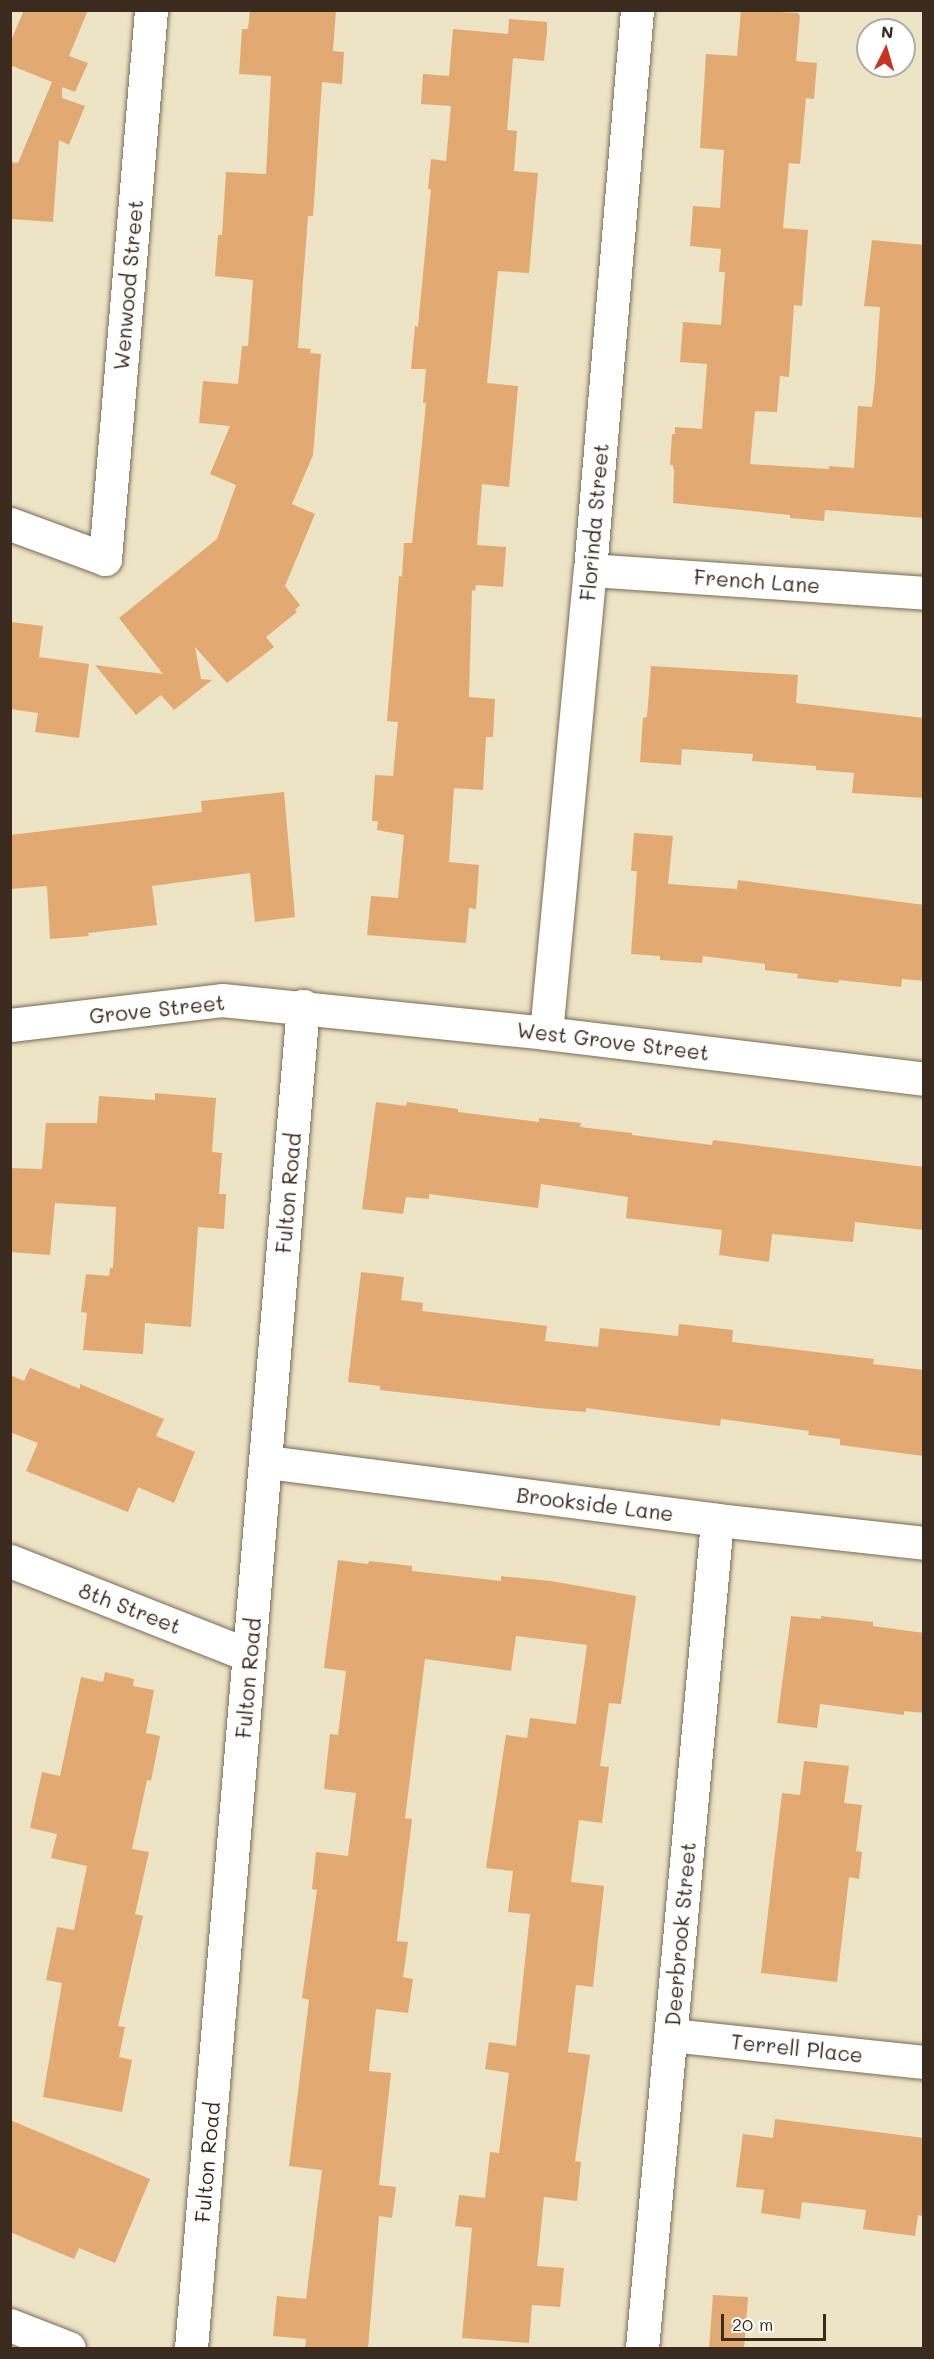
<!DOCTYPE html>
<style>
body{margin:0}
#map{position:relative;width:934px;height:2359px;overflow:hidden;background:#ede3c5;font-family:Mali,sans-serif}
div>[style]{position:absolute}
.building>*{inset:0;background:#e2aa72}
.roads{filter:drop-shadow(0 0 2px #796b58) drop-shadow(0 0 2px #796b58)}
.street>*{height:33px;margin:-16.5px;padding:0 16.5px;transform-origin:16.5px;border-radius:16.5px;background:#fff}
span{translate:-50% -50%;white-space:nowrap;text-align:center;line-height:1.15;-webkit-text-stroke:4.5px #fff;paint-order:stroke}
.street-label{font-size:21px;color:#3b2a1e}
.frame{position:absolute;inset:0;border:12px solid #3b2a1e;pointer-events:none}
.north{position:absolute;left:856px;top:18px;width:60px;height:60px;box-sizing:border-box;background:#fff;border:2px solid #b1aaa5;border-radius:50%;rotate:5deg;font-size:16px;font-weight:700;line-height:24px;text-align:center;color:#3b2a1e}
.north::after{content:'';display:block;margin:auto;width:21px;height:27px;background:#c8321e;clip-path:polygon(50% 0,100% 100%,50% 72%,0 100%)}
.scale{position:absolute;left:721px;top:2314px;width:105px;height:27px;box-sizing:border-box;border:3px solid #3b2a1e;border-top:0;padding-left:8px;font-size:18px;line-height:21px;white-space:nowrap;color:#3b2a1e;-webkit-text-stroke:4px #fff;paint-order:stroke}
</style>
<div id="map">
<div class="building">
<i style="clip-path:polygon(24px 10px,88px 10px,69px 56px,88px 63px,75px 92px,62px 87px,62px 98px,85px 106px,69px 145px,59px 140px,53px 222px,10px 219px,10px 162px,18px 163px,52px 82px,10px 65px,10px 43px)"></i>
<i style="clip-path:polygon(250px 10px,336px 10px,333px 51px,344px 52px,342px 84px,322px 82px,313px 216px,308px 216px,298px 348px,311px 349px,310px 353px,321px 354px,313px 455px,292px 504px,315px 514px,285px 586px,300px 605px,295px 610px,297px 612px,266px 637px,274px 647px,227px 683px,195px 647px,201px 679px,212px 680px,174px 710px,161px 695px,136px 715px,95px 665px,163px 674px,119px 618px,217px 539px,236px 485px,210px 474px,230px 426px,199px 423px,203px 381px,238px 384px,242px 346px,248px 346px,253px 280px,215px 276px,218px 235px,222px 235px,226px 172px,266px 174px,271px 76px,239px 74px,242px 29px,248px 29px)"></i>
<i style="clip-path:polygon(741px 10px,798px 13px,800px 16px,796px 61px,817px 63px,814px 99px,806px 98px,800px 164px,789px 163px,783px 228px,808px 230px,802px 306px,794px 305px,789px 377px,780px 376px,777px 412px,755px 411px,750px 464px,829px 469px,829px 466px,854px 468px,858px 406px,872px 407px,875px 381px,880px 307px,864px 306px,872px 240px,924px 245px,924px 518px,825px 510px,824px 521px,790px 518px,790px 515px,673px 503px,674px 472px,673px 465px,670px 465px,672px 434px,675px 434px,675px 427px,702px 429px,707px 364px,680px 362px,683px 322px,721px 325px,725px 272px,719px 272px,721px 249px,690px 246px,693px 206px,720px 208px,724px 150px,700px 148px,706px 54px,737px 56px)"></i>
<i style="clip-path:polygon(509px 19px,547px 22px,547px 32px,544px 61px,513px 58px,507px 130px,517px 131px,514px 171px,538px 173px,529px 273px,498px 271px,487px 383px,518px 386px,509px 487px,482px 484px,477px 545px,506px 547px,503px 587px,476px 585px,475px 591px,472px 590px,469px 697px,495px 699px,493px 737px,486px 737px,483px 790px,454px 788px,449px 862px,479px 865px,476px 909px,469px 908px,466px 943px,367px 935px,371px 896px,398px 898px,404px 835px,377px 830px,378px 821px,372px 821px,375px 775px,393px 776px,398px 722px,387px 721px,399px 576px,402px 577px,404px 543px,412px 543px,426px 403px,423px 403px,426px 369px,411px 369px,415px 326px,418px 327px,431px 189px,428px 189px,431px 159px,446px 161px,451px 106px,421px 104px,423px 74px,449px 76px,453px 29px,508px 34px)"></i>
<i style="clip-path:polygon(10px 622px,43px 626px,39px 657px,89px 664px,79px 738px,35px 732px,38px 713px,10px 709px)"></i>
<i style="clip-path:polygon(651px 666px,798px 675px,796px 703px,924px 718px,924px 798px,852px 793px,854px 773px,816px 770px,816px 766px,752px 761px,753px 754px,682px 749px,681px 765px,640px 762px,643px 718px,647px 717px)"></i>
<i style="clip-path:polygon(284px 792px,295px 917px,255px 922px,250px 873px,152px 886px,157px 925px,88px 933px,89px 936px,50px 939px,47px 886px,10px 889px,10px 835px,202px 812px,201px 801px)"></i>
<i style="clip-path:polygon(634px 833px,673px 836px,668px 884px,737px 889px,738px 880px,924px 905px,924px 981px,902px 979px,901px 987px,839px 980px,838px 983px,797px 978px,798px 974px,765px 970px,765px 964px,703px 956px,702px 963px,660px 960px,660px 956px,631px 954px,637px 871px,631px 871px)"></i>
<i style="clip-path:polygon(155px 1093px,216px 1098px,212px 1152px,222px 1153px,219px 1194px,226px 1194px,224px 1229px,198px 1227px,191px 1327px,145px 1323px,143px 1354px,83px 1350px,87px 1313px,81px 1312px,86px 1274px,109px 1276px,110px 1268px,113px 1268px,116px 1207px,55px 1203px,50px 1255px,10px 1252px,10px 1168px,42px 1169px,46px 1123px,97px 1123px,99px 1096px,155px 1100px)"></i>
<i style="clip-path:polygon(376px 1102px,406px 1106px,407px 1102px,458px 1109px,458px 1112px,539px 1122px,539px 1118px,581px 1123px,580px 1127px,632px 1133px,632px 1135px,712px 1145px,713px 1140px,924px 1167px,924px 1230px,855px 1222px,853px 1242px,772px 1234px,769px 1262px,719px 1255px,722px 1230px,626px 1218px,628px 1197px,541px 1184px,538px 1208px,429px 1194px,429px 1199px,406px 1197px,403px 1214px,362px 1209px)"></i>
<i style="clip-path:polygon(361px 1272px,404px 1277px,401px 1300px,423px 1303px,422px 1311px,547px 1326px,545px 1341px,598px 1347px,600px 1328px,678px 1336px,679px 1324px,733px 1330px,732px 1342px,874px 1359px,873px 1364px,924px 1370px,924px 1456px,840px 1445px,840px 1439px,808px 1435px,809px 1431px,721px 1419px,720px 1426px,586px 1408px,586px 1412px,538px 1408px,380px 1390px,380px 1386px,348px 1382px)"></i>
<i style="clip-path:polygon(30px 1368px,80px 1389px,80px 1384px,164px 1419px,156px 1436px,195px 1452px,174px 1503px,138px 1487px,128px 1512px,26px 1471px,38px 1443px,10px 1432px,10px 1375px,24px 1381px)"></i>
<i style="clip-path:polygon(338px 1560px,368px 1564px,369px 1561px,412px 1566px,412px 1571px,501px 1581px,501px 1576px,551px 1581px,636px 1596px,621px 1704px,609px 1703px,600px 1766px,609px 1767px,602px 1823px,579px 1820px,571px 1882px,604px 1886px,593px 1987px,576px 1985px,568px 2052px,590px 2055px,575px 2161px,581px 2162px,577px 2201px,544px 2197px,537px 2266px,564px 2268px,560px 2307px,532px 2305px,529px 2343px,462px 2338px,472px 2228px,455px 2226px,459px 2195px,485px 2198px,490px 2152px,499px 2153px,509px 2073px,485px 2069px,489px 2042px,516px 2046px,530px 1914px,508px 1912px,513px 1871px,486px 1868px,506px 1735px,527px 1738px,530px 1718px,576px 1724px,587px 1645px,516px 1636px,511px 1671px,425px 1659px,405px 1818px,412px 1819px,397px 1941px,408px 1942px,403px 1977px,413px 1979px,408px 2013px,376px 2009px,369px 2071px,391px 2073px,379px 2185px,396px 2187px,392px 2218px,379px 2216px,368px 2349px,305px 2349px,306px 2339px,273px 2336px,277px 2296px,306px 2299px,322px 2170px,289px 2166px,309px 2000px,302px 1998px,317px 1890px,312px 1889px,316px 1852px,348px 1856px,356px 1793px,324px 1789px,330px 1734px,338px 1735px,346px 1671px,324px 1668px)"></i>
<i style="clip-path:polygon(791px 1616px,821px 1619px,821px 1616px,873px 1622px,873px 1626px,924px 1633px,924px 1713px,904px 1711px,904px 1715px,820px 1704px,817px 1728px,777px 1723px)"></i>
<i style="clip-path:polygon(105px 1672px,134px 1679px,133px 1686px,154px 1690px,146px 1733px,160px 1736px,151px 1781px,147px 1780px,132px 1849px,149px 1852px,135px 1914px,143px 1916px,118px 2026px,125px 2027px,119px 2057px,132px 2060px,122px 2112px,43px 2097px,62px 1983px,46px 1980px,57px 1927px,74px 1930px,87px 1866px,51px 1858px,57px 1834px,30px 1828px,42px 1772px,60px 1776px,81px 1677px,103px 1682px)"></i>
<i style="clip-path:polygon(804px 1761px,849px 1766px,844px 1803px,862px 1805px,856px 1851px,862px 1852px,859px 1879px,849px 1877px,837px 1982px,761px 1973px,782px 1793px,800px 1795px)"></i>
<i style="clip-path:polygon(775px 2119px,924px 2138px,924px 2199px,922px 2216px,918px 2215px,915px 2236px,863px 2229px,866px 2210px,802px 2202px,800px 2219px,761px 2213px,764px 2190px,736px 2187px,743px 2134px,773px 2138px)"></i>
<i style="clip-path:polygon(10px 2120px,150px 2179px,115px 2263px,79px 2248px,74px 2259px,10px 2232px)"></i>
<i style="clip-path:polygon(713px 2295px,748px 2297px,744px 2349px,709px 2349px)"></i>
</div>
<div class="roads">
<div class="street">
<i style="left:10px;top:524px;width:101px;rotate:20.2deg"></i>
<i style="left:105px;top:559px;width:551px;rotate:-85.21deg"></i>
<i style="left:590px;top:570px;width:335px;rotate:3.9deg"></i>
<i style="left:10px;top:1025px;width:213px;rotate:-6.7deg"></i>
<i style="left:222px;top:1000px;width:326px;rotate:5.8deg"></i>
<i style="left:546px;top:1033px;width:381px;rotate:6.9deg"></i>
<i style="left:546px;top:1033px;width:465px;rotate:-84.6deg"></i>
<i style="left:590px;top:570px;width:562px;rotate:-85.2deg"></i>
<i style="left:267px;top:1462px;width:454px;rotate:7.3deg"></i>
<i style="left:717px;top:1520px;width:208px;rotate:6.3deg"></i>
<i style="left:10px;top:1561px;width:257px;rotate:21.5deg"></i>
<i style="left:671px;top:2035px;width:254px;rotate:6.1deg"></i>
<i style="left:10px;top:2325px;width:63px;rotate:21.3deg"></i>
<i style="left:191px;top:2348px;width:1347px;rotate:-85.23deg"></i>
<i style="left:642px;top:2348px;width:831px;rotate:-84.82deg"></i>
</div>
</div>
<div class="street-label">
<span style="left:128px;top:285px;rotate:-85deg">Wenwood Street</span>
<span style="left:594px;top:522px;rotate:-85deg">Florinda Street</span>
<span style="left:757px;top:581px;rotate:4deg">French Lane</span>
<span style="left:157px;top:1009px;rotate:-6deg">Grove Street</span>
<span style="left:613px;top:1041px;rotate:7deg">West Grove Street</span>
<span style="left:288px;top:1193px;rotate:-85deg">Fulton Road</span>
<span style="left:595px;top:1504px;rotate:7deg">Brookside Lane</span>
<span style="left:130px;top:1608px;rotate:21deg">8th Street</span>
<span style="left:248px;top:1678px;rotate:-85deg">Fulton Road</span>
<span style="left:680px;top:1934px;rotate:-85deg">Deerbrook Street</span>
<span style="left:797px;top:2048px;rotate:6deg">Terrell Place</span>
<span style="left:207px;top:2162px;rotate:-85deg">Fulton Road</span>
</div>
<div class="frame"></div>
<div class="north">N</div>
<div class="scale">20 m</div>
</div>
